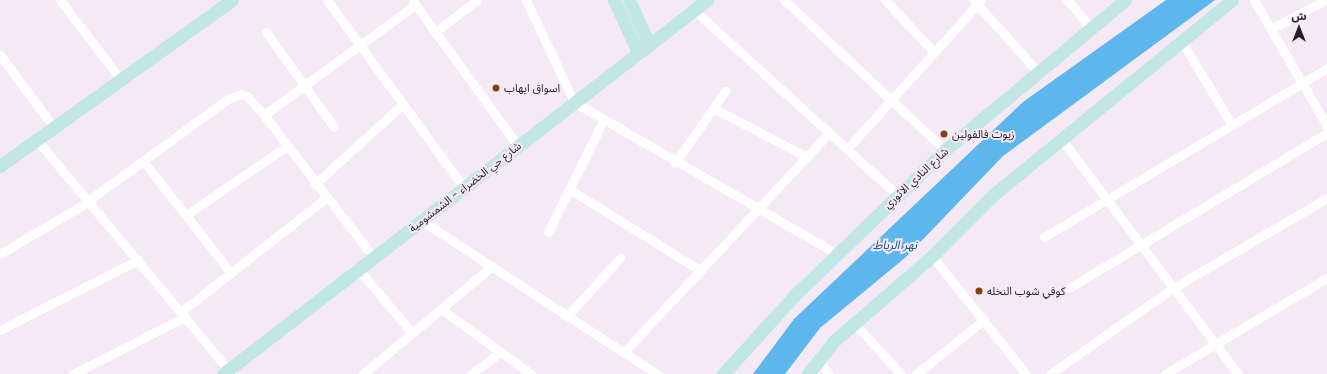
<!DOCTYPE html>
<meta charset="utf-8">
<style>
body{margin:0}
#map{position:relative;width:1327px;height:374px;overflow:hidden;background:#f6e9f6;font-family:Poppins,"Noto Sans Arabic",sans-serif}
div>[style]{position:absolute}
.water>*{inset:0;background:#5db6ec}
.street>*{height:9px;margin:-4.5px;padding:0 4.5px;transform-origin:4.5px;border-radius:4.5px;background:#fff}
.secondary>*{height:13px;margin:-6.5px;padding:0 6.5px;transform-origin:6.5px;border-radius:6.5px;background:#c0e7e3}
.dots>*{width:11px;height:11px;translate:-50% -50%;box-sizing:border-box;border:2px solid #f6e9f6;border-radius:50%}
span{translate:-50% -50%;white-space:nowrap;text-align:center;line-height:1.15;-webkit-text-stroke:4px #f6e9f6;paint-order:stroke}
.poi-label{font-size:11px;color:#231f24}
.left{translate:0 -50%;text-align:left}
.street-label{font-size:11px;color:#231f24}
.water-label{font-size:12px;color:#16597d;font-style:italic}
.north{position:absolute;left:1279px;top:8px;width:40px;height:40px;-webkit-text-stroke:3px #f6e9f6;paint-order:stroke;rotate:0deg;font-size:11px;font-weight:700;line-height:16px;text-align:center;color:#231f24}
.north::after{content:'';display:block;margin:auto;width:14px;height:18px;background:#231f24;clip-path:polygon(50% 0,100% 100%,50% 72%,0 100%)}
</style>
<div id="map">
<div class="water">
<i style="clip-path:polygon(1166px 0,1215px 0,1003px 156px,906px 257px,820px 328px,785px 374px,753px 374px,794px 319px,1023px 102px)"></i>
</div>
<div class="street">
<i style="left:60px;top:0;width:101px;rotate:52.7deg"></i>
<i style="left:327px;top:0;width:233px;rotate:53.9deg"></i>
<i style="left:526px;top:0;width:113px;rotate:64.8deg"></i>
<i style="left:574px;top:102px;width:304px;rotate:30deg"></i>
<i style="left:784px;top:0;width:220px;rotate:43deg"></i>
<i style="left:885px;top:0;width:71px;rotate:46.7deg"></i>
<i style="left:1067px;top:0;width:35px;rotate:49deg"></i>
<i style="left:1254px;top:0;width:146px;rotate:59.9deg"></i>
<i style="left:413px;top:1px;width:179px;rotate:54.1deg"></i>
<i style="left:974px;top:1px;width:94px;rotate:48deg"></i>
<i style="left:694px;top:10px;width:275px;rotate:42.3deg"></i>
<i style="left:1271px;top:29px;width:61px;rotate:-28.2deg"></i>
<i style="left:266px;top:32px;width:117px;rotate:54.4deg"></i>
<i style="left:435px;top:32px;width:53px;rotate:-37.3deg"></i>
<i style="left:1182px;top:42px;width:97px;rotate:58.9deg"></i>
<i style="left:0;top:55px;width:91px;rotate:53.5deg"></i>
<i style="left:713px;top:108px;width:106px;rotate:27.5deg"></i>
<i style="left:264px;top:115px;width:187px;rotate:-36.1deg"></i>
<i style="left:1060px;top:137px;width:296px;rotate:53.1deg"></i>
<i style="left:37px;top:140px;width:305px;rotate:50.2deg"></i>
<i style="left:847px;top:149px;width:200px;rotate:-48deg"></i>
<i style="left:144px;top:162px;width:141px;rotate:51.9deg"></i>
<i style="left:675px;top:163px;width:88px;rotate:-55.2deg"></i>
<i style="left:315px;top:184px;width:119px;rotate:-42.3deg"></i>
<i style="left:569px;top:189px;width:155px;rotate:31.8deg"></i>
<i style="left:186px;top:215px;width:122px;rotate:-34.3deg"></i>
<i style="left:422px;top:221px;width:280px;rotate:33.1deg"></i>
<i style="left:548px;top:232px;width:124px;rotate:-63.6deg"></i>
<i style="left:1044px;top:237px;width:330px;rotate:-30.8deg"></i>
<i style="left:0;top:254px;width:94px;rotate:-30.7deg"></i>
<i style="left:81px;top:206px;width:182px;rotate:-36.1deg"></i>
<i style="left:228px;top:99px;width:14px;rotate:-21deg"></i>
<i style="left:241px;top:94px;width:6px;rotate:18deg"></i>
<i style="left:247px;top:96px;width:25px;rotate:48deg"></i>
<i style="left:264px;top:115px;width:180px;rotate:52.4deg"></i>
<i style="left:932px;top:256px;width:151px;rotate:51.5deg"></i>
<i style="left:359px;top:270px;width:82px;rotate:49.9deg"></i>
<i style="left:1069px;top:288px;width:301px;rotate:-31deg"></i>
<i style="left:441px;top:309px;width:111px;rotate:35.8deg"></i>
<i style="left:181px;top:312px;width:184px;rotate:-38.2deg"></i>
<i style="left:567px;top:316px;width:79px;rotate:-47.6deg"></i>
<i style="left:854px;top:323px;width:69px;rotate:47.3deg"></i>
<i style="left:0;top:330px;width:155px;rotate:-26.9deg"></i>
<i style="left:624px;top:352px;width:300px;rotate:-46.9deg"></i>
<i style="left:818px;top:360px;width:18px;rotate:52deg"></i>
<i style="left:73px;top:374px;width:126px;rotate:-27deg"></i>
<i style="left:363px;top:374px;width:168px;rotate:-39.9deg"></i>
<i style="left:471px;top:374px;width:36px;rotate:-37deg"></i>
<i style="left:916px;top:374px;width:87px;rotate:-38.5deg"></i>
<i style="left:1050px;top:374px;width:150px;rotate:-35deg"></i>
<i style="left:1173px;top:288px;width:178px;rotate:-30.3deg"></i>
<i style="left:1165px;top:374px;width:188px;rotate:-30.7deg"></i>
</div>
<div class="secondary">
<i style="left:614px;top:0;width:57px;rotate:65.2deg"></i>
<i style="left:629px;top:0;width:48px;rotate:65.6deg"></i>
<i style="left:0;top:166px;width:285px;rotate:-35.6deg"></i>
<i style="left:223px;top:374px;width:612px;rotate:-37.69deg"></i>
<i style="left:723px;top:374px;width:107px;rotate:-47.7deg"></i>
<i style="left:795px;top:295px;width:209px;rotate:-44deg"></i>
<i style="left:945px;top:150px;width:234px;rotate:-39.8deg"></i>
<i style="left:808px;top:374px;width:42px;rotate:-51.8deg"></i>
<i style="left:834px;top:341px;width:130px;rotate:-40.9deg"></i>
<i style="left:932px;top:256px;width:86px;rotate:-45deg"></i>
<i style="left:993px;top:195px;width:308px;rotate:-39.2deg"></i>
</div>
<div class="dots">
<i style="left:496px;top:88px;background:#84420e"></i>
<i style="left:944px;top:134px;background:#84420e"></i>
<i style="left:979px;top:291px;background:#84420e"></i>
</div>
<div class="poi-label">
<span class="left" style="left:504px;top:88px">اسواق ايهاب</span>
<span class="left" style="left:952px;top:134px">زيوت فالفولين</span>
<span class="left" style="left:987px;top:291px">كوفي شوب النخله</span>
</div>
<div class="street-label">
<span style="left:916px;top:178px;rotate:-43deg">شارع النادي الاثوري</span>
<span style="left:465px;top:187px;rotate:-38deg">شارع حي الخضراء - الشمشومية</span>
</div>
<div class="water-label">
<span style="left:895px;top:245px">نهر الرباط</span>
</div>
<div class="north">ش</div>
</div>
